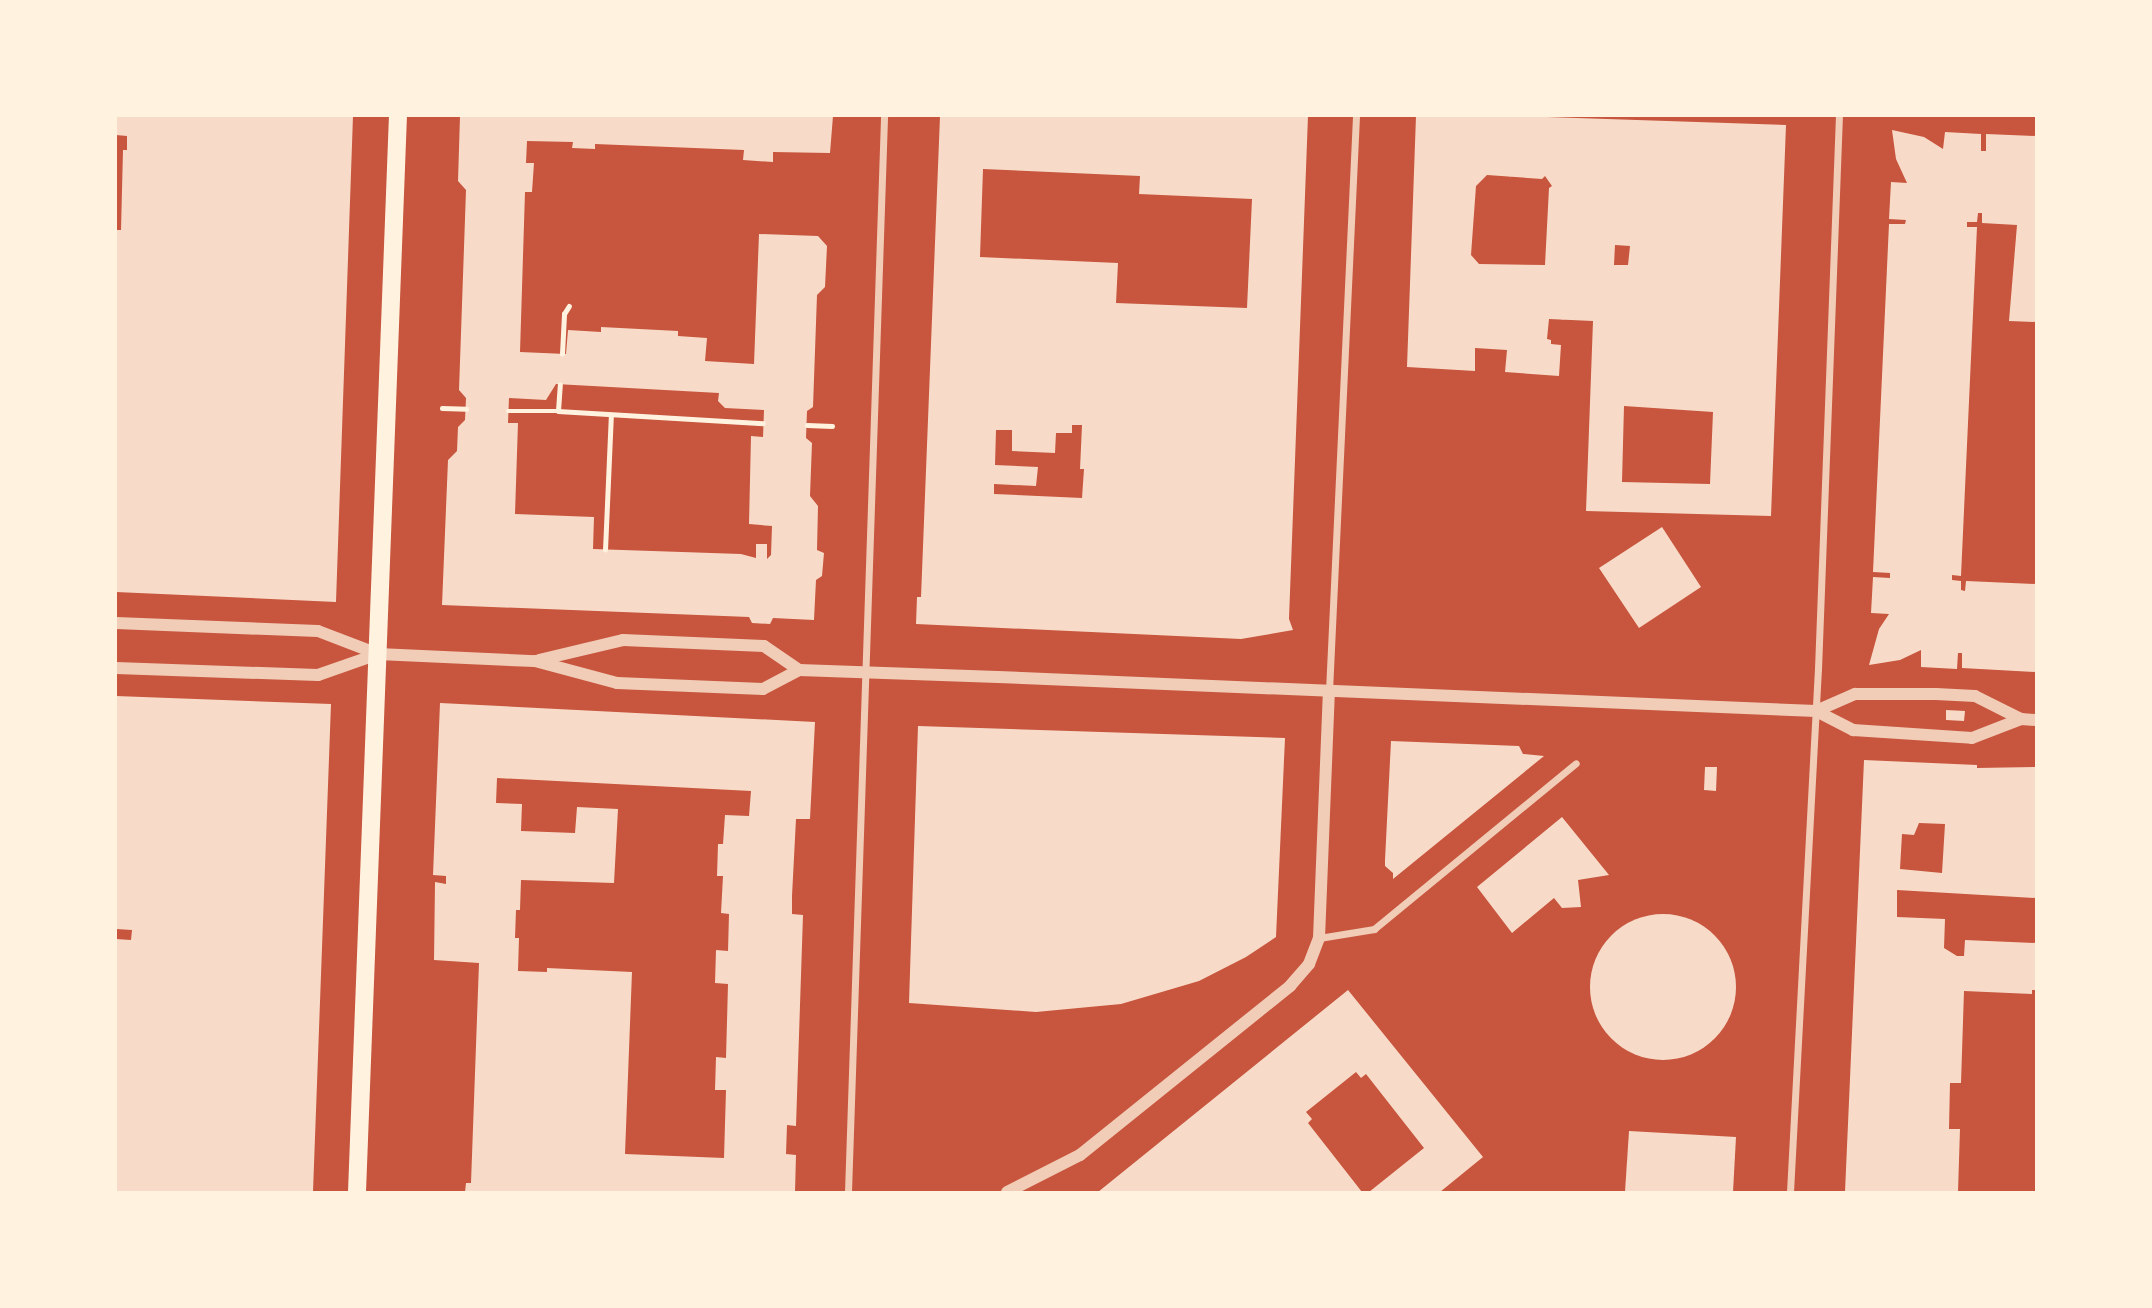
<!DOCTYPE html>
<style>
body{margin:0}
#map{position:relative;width:2152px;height:1308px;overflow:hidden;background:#c8553d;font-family:"Fira Sans",sans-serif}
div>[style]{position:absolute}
.building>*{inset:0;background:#f7dbc8}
.round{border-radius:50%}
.path>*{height:4.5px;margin:-2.25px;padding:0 2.25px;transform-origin:2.25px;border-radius:2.25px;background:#fff3e0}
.minor>*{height:7px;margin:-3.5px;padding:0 3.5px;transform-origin:3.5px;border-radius:3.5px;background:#f1ccb7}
.tertiary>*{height:12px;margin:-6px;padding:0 6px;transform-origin:6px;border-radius:6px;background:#f1ccb7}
.primary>*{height:18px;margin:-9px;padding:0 9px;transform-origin:9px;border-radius:9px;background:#fff3e0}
span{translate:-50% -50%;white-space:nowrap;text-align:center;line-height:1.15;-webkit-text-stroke:5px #fff3e0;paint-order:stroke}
.frame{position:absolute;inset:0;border:117px solid #fff3e0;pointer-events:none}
</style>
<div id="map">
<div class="building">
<i style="clip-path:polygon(116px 116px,353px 116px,336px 602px,116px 592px,116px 230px,121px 230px,123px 150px,127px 150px,127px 136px,116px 135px)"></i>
<i style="clip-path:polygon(evenodd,460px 116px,833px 116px,830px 153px,773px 152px,773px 162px,743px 160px,744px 150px,595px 144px,595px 149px,572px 148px,573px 142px,527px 141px,526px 163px,534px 163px,532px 192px,525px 192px,520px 352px,566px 354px,568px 330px,601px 332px,601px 327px,678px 331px,678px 336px,707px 338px,705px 361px,754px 364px,759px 234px,818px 236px,827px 246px,825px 287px,817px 295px,813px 407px,807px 411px,806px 438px,812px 443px,810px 496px,818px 506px,817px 550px,824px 553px,822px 576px,816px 580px,814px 620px,773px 618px,770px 624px,752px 623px,749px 617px,442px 605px,448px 460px,457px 451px,458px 427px,465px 420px,466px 398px,459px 390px,466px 190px,458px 181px,460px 116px,556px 384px,719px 393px,718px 401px,725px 408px,764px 410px,763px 437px,751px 436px,749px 524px,772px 526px,771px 555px,767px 559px,767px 544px,756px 544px,756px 558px,741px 554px,593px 549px,594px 517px,515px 514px,518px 423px,508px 423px,509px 398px,546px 400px,556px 384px)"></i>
<i style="clip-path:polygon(evenodd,940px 116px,1308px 116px,1289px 619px,1293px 630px,1241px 639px,916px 624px,917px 597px,921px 597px,940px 116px,983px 169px,1140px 176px,1139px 194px,1252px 199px,1247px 308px,1116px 303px,1118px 263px,980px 257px,983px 169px,940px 116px,1072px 425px,1082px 425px,1080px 469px,1084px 469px,1082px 498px,994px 494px,994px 484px,1036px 486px,1038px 467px,995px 465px,996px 430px,1012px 430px,1012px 451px,1055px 453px,1056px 433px,1072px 433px,1072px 425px)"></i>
<i style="clip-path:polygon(evenodd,1416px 116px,1515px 116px,1786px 125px,1771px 516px,1586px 511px,1593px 321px,1549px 319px,1547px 339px,1551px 340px,1551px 344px,1561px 345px,1559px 376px,1505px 372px,1507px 350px,1475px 348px,1475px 371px,1407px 367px,1416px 116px,1487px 175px,1542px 179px,1545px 176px,1552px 186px,1549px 188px,1545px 265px,1479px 264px,1471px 255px,1476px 186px,1487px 175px,1416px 116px,1615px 245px,1630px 246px,1628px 265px,1614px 265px,1615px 245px,1416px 116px,1624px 406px,1713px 412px,1710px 484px,1622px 482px,1624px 406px)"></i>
<i style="clip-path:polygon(1892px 130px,1924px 137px,1943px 149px,1945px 132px,1981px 134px,1981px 151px,1986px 151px,1986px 134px,2036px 136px,2036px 322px,2009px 321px,2017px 225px,1982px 223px,1982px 213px,1978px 213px,1977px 222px,1967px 222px,1967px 227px,1977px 227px,1961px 576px,1952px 575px,1952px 580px,1961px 581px,1961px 590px,1965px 591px,1966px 581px,2036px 584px,2036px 672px,1962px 668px,1962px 653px,1958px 653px,1957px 669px,1921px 667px,1921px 650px,1900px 660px,1869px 665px,1879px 629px,1889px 614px,1871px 613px,1873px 577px,1890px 578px,1890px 573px,1873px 572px,1889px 224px,1905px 224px,1906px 220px,1889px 219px,1891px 182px,1907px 183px,1896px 159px)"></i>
<i style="clip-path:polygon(1662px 527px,1701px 587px,1639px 628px,1599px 568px)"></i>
<i style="clip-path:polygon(116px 696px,331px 704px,313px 1192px,116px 1192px,116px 939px,131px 940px,132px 930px,116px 929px)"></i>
<i style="clip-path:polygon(evenodd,440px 703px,815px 722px,810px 819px,796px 819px,792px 896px,792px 914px,803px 915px,796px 1126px,787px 1125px,786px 1154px,796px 1155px,795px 1192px,465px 1192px,466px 1183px,471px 1183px,479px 963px,434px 960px,435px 882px,446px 884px,446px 876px,433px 875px,440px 703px,497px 778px,751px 791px,749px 816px,725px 815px,723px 844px,718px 844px,717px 876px,723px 876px,721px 913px,729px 914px,728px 951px,716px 950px,715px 983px,728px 984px,726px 1058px,716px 1057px,715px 1090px,726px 1090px,724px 1158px,625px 1154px,632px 972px,547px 968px,547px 972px,518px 971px,519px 938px,515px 938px,516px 910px,520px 910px,521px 880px,614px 883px,618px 809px,577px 807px,575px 833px,521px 831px,522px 804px,496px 803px,497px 778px)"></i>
<i style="clip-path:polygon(1946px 710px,1965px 711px,1964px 721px,1946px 720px)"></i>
<i style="clip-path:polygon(918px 726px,1285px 738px,1276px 937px,1246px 957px,1199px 981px,1121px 1004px,1036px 1012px,909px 1003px)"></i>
<i style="clip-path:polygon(1391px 741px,1519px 746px,1523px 754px,1544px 756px,1393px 879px,1393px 873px,1385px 866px,1385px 860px)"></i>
<i style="clip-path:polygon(evenodd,1864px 760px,1977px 765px,1977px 768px,2036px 767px,2036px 898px,1897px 890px,1897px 917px,1945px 919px,1944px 948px,1957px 956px,1964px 956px,1965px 940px,2036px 943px,2036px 990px,2032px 990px,2032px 994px,1964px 991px,1961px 1083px,1950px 1083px,1949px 1129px,1960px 1129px,1958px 1192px,1845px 1192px,1864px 760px,1919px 823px,1945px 824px,1942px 873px,1900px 869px,1902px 834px,1914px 835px,1919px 823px)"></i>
<i style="clip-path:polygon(1705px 767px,1717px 767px,1716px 791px,1704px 790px)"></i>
<i style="clip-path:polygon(1562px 817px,1609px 875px,1578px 880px,1581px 907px,1562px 908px,1554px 898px,1512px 933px,1477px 887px)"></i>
<i class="round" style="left:1590px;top:914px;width:146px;height:146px"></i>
<i style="clip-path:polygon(1348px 990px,1483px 1157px,1440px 1192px,1369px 1192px,1424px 1148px,1366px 1074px,1361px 1078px,1356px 1072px,1306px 1112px,1312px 1119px,1308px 1123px,1362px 1192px,1098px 1192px)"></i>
<i style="clip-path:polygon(1629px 1131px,1736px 1137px,1733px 1192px,1625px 1192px)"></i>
</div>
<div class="path">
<i style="left:562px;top:354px;width:40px;rotate:-87.1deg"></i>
<i style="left:564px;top:314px;width:9px;rotate:-58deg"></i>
<i style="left:442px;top:408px;width:24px;rotate:2deg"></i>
<i style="left:508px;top:411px;width:50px"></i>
<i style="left:558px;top:411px;width:26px;rotate:-86deg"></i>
<i style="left:558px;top:411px;width:205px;rotate:3.4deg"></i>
<i style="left:807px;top:425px;width:25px;rotate:2deg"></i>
<i style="left:605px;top:550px;width:135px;rotate:-87.5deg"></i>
</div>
<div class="minor">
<i style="left:1329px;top:691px;width:576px;rotate:-87.31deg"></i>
<i style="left:1319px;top:938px;width:56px;rotate:-9.3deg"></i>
<i style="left:1374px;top:929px;width:261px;rotate:-39.4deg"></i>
<i style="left:848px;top:1192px;width:1077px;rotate:-88.08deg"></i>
<i style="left:1790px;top:1192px;width:524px;rotate:-86.94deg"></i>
<i style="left:1818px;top:669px;width:553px;rotate:-87.83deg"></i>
</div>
<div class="tertiary">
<i style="left:116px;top:623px;width:202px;rotate:2.3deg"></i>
<i style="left:318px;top:631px;width:64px;rotate:21deg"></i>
<i style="left:378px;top:654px;width:157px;rotate:2.6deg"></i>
<i style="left:535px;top:661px;width:85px;rotate:15deg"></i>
<i style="left:617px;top:683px;width:146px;rotate:2.4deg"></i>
<i style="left:763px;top:689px;width:41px;rotate:-27.8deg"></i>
<i style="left:799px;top:670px;width:199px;rotate:2deg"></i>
<i style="left:998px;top:677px;width:819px;rotate:2.38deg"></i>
<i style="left:1816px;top:711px;width:42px;rotate:27.2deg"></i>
<i style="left:1853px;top:730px;width:119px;rotate:3.8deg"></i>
<i style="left:1972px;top:738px;width:53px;rotate:-21.2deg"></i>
<i style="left:2021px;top:719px;width:15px;rotate:4deg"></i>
<i style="left:539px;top:660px;width:86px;rotate:-13.4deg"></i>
<i style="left:623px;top:640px;width:141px;rotate:2.4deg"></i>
<i style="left:764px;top:646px;width:42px;rotate:34.4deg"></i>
<i style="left:116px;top:668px;width:202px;rotate:2deg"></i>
<i style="left:318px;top:675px;width:64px;rotate:-19.3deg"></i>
<i style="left:1816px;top:711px;width:43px;rotate:-23.6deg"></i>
<i style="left:1855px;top:694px;width:81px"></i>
<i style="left:1936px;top:694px;width:39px;rotate:3deg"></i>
<i style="left:1975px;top:696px;width:51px;rotate:26.6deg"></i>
<i style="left:1007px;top:1192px;width:82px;rotate:-26.9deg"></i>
<i style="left:1080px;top:1155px;width:270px;rotate:-38.8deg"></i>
<i style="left:1290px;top:986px;width:29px;rotate:-49deg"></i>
<i style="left:1309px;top:964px;width:28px;rotate:-69deg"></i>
<i style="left:1319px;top:938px;width:247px;rotate:-87.7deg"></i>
</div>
<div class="primary">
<i style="left:357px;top:1192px;width:1077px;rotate:-87.82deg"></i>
</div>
<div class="frame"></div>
</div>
